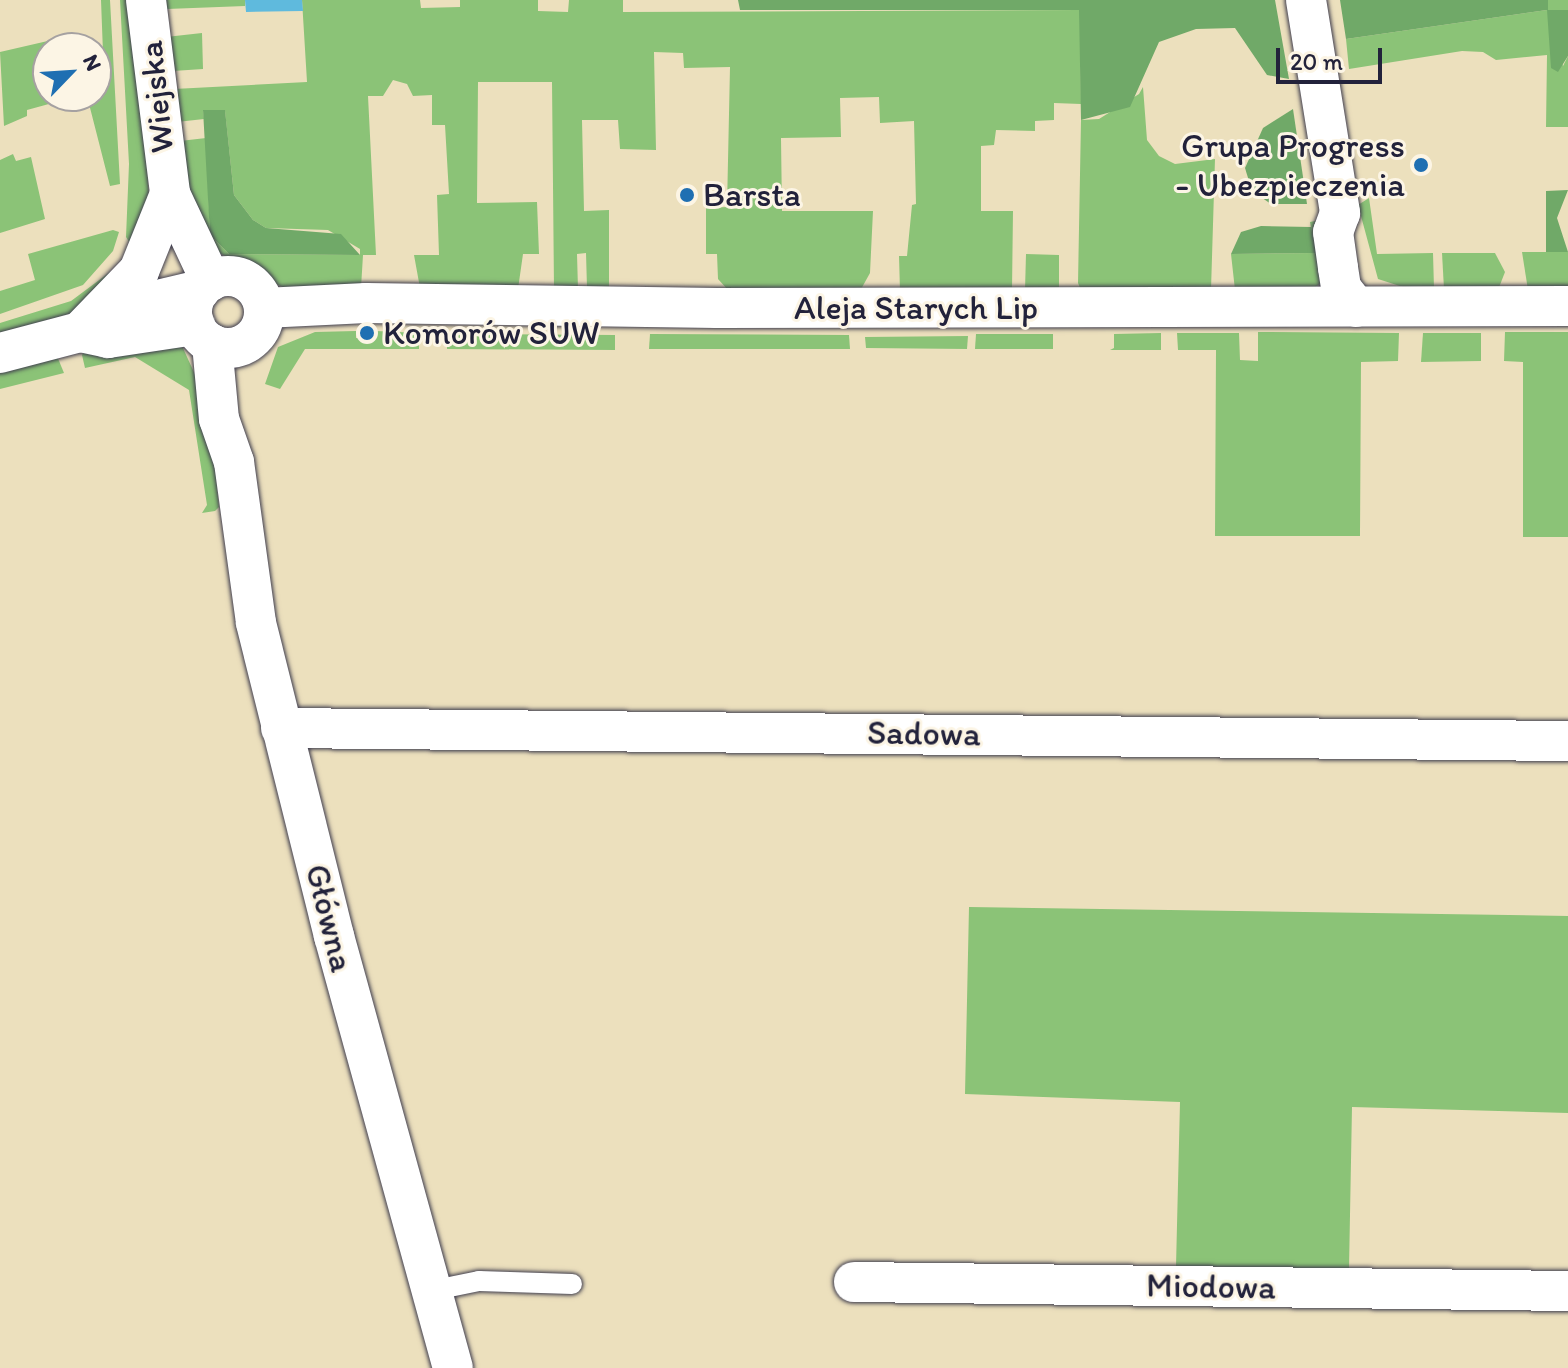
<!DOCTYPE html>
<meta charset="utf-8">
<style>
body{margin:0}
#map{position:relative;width:1568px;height:1368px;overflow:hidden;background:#ece0bd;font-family:Itim,sans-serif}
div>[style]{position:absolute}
.green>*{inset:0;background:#8bc377}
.forest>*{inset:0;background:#70a968}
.water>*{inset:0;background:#5fbadd}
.roads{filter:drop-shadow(0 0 2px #403e4e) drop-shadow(0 0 2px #403e4e)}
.service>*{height:20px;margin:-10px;padding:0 10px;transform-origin:10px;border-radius:10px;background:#fff}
.minor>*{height:40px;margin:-20px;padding:0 20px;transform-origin:20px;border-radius:20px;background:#fff}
.minor>.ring{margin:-20px;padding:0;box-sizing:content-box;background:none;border:40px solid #fff;border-radius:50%}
.dots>*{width:22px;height:22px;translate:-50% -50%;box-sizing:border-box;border:4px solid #fcf5e5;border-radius:50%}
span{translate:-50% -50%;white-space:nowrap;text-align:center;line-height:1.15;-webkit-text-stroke:6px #fcf5e5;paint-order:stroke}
.street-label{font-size:34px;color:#22223b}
.poi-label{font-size:34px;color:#22223b}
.right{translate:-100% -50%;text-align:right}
.left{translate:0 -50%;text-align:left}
.north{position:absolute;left:32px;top:32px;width:80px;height:80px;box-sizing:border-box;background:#fcf5e5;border:2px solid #a5a1a1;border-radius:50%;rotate:65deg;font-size:22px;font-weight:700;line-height:32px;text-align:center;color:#22223b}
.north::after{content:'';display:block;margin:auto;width:28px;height:36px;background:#1f6fb2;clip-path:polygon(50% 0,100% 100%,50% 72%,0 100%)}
.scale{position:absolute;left:1276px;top:48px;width:106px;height:36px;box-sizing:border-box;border:4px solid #22223b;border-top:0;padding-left:10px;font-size:24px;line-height:28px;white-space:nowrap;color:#22223b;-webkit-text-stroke:6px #fcf5e5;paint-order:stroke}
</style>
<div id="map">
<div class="green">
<i style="clip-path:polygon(101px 0,110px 0,120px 184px,110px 186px,87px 96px,96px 96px,96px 54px,103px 53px)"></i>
<i style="clip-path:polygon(120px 0,129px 0,148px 179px,149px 199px,136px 253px,126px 237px,129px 164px)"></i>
<i style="clip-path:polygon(162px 0,245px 0,245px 6px,167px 9px)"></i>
<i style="clip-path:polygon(302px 0,420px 0,421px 8px,460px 7px,460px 0,538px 0,538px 11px,568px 12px,569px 0,623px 0,623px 12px,1080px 10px,1081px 104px,1054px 103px,1054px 120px,1035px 121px,1035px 131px,996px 130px,994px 145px,981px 146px,981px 211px,1013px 211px,1012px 290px,900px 291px,899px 256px,907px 256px,912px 205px,916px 204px,914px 121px,880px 123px,879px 97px,840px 98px,841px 137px,781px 138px,782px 211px,873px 211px,870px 273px,860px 291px,728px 290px,718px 279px,717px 254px,706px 254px,706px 208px,727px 207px,730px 67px,684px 68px,683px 53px,654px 52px,656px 150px,620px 149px,618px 120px,582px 120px,584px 211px,609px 210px,609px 288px,587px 288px,586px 253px,577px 254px,578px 289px,554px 289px,552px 82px,478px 82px,477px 203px,537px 202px,539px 254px,523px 254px,518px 289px,420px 288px,414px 255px,439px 255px,437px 195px,449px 194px,445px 125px,432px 125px,432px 95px,413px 96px,407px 84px,393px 80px,383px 96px,368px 96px,376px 255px,363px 255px,361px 288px,284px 288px,212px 249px,186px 193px,180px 141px,206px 138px,210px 235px,229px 254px,360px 255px,360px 249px,328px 230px,266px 228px,253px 220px,234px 195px,225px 111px,203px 111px,204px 119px,177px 122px,174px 89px,307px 82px)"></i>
<i style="clip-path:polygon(1548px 0,1568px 0,1568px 10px,1548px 10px,1563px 66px,1568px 56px,1568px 127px,1546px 127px,1547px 55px,1496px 60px,1483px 52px,1462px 51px,1349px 69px,1346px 39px,1547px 10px)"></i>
<i style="clip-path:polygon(202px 33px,203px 69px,173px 71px,166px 37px)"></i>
<i style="clip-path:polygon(78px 34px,80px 48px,48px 48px,48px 96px,78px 96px,27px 110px,27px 116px,4px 126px,0 52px)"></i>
<i style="clip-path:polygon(1143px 87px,1147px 140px,1159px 156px,1175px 164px,1215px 159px,1211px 290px,1081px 290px,1078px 283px,1081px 120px,1099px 119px,1139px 94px)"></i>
<i style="clip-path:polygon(13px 154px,16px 161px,31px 157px,45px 219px,0 233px,0 160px)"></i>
<i style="clip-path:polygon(1369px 198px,1377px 254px,1433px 253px,1434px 288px,1406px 288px,1378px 279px,1358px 205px)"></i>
<i style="clip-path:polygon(1320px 220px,1328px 279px,1312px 289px,1235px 290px,1231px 254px,1315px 253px,1310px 222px)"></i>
<i style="clip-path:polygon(113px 230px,119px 232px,113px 251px,83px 285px,0 314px,0 291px,35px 280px,28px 254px)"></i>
<i style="clip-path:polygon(1522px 252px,1568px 252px,1568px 289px,1528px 290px)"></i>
<i style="clip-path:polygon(1442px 253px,1495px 253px,1505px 272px,1498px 290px,1444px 289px)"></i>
<i style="clip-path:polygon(1026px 254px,1059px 255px,1059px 290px,1025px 290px)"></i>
<i style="clip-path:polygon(110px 272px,124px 272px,87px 308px,0 336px,0 323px,71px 301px)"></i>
<i style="clip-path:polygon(356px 331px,356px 338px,376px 338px,376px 331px,419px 333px,419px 349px,305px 349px,280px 389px,265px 384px,278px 347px,315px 332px)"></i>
<i style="clip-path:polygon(1258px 332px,1399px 333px,1398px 361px,1361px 362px,1360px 536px,1215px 536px,1216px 350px,1178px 350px,1177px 333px,1239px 333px,1240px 360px,1258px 361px)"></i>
<i style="clip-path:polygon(1505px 332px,1568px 332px,1568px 537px,1523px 537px,1523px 362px,1504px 361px)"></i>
<i style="clip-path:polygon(1161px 333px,1161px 350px,1110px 350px,1114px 348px,1114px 334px)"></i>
<i style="clip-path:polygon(1423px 333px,1481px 333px,1481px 361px,1421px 362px)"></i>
<i style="clip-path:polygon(447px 334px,615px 335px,615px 350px,447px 349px)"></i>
<i style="clip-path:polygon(650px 334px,849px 335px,850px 349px,649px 349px)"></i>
<i style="clip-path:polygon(976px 334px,1053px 334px,1053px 349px,975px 349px)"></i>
<i style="clip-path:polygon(968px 336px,967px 349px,866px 348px,865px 337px)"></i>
<i style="clip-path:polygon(182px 346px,209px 405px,219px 507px,215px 511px,202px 513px,207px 505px,189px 390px,135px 357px,85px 368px,82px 355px,85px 350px)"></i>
<i style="clip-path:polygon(57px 356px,64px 373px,0 389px,0 369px)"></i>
<i style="clip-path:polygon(969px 907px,1568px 916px,1568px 1113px,1352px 1107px,1349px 1269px,1176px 1266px,1180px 1102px,965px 1094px)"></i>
</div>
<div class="forest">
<i style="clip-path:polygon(738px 0,1275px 0,1289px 79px,1267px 75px,1235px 28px,1196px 29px,1159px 42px,1130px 107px,1081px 120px,1079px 10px,740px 10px)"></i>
<i style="clip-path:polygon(1340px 0,1548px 0,1548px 10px,1568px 10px,1568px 56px,1558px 72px,1551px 68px,1547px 10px,1346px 39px)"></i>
<i style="clip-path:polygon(1293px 109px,1307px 204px,1271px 204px,1252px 191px,1245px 168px,1263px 128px)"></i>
<i style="clip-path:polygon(203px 110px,225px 110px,234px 195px,253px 220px,266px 228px,341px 234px,360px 255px,229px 254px,210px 235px)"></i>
<i style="clip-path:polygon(1568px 190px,1557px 218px,1568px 252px,1546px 252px,1546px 191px)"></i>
<i style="clip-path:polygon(1261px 226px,1311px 227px,1316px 253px,1231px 254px,1241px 232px)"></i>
</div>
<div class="water">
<i style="clip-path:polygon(245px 0,302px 0,303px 11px,246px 12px)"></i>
</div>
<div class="roads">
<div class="service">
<i style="left:430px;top:1291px;width:50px;rotate:-11.5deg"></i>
<i style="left:479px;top:1281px;width:93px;rotate:1.8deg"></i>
</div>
<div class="minor">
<i style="left:146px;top:0;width:195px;rotate:82.9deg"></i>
<i style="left:170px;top:194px;width:96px;rotate:64.8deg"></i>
<i style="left:1306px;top:0;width:216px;rotate:80.9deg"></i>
<i style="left:1340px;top:213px;width:20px;rotate:110deg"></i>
<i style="left:1333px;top:232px;width:36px;rotate:82deg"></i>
<i style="left:1338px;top:268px;width:20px;rotate:81deg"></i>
<i style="left:1341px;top:288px;width:24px;rotate:52deg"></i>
<i class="ring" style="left:192px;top:276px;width:32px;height:32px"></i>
<i style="left:264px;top:308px;width:102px;rotate:-2.8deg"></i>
<i style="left:366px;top:303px;width:351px;rotate:0.8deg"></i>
<i style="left:717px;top:308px;width:851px;rotate:-0.13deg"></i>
<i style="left:99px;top:314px;width:104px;rotate:-13.4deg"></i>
<i style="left:80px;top:332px;width:85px;rotate:-46deg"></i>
<i style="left:139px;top:271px;width:83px;rotate:-68.1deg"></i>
<i style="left:212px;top:344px;width:75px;rotate:84.7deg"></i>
<i style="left:219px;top:419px;width:46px;rotate:70.8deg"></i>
<i style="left:234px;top:462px;width:162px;rotate:82.2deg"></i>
<i style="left:256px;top:623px;width:323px;rotate:76deg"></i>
<i style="left:334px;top:936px;width:448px;rotate:74.6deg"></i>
<i style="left:0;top:353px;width:83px;rotate:-14.7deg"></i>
<i style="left:80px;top:332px;width:29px;rotate:12deg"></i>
<i style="left:108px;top:338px;width:88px;rotate:-8.5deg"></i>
<i style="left:281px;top:728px;width:1287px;rotate:0.58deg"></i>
<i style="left:854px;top:1282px;width:714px;rotate:0.72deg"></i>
</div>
</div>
<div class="dots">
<i style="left:1421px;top:165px;background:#1f6fb2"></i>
<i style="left:687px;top:195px;background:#1f6fb2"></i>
<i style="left:367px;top:333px;background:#1f6fb2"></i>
</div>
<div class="street-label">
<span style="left:156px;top:97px;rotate:-96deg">Wiejska</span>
<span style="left:916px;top:308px">Aleja Starych Lip</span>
<span style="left:924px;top:733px;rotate:1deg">Sadowa</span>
<span style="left:330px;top:918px;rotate:76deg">Główna</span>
<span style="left:1211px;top:1286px;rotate:1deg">Miodowa</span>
</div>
<div class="poi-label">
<span class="right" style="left:1405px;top:165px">Grupa Progress<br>- Ubezpieczenia</span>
<span class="left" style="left:703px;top:195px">Barsta</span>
<span class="left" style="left:383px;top:333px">Komorów SUW</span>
</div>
<div class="north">N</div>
<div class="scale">20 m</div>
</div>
